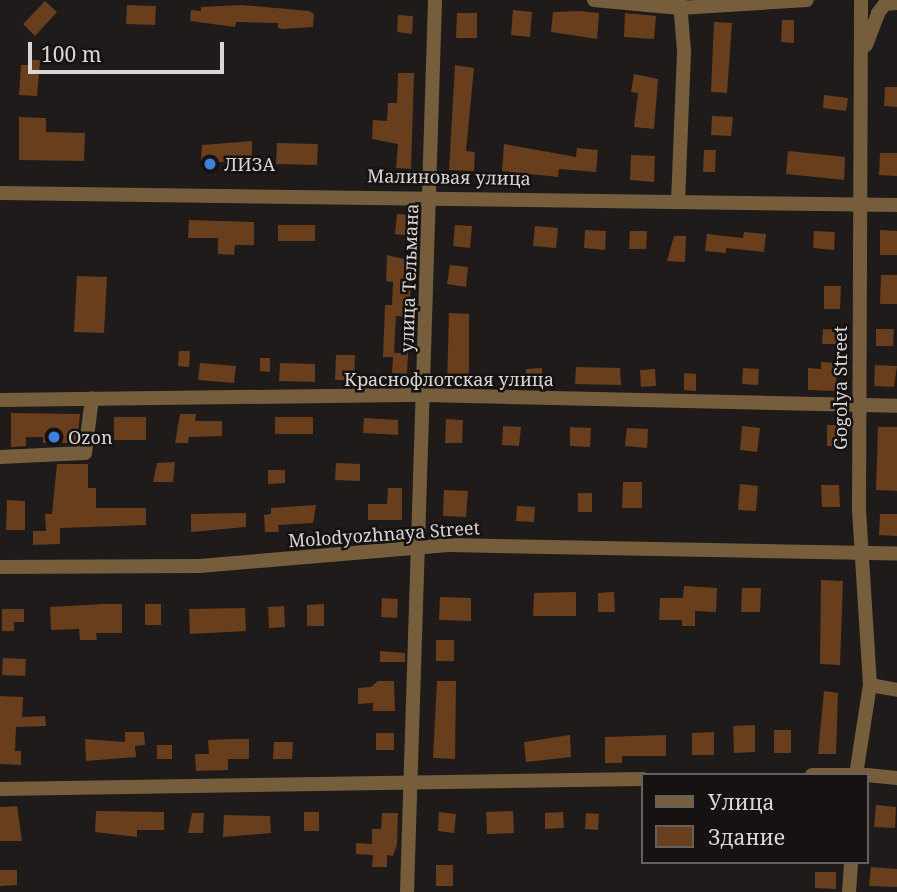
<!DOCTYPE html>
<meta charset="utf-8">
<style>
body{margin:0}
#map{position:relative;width:897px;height:892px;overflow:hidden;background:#1e1b1a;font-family:"Noto Serif",serif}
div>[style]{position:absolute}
.building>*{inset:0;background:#693e1c}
.minor>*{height:14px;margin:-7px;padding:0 7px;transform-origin:7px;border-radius:7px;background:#765e3d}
.tertiary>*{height:14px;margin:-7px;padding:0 7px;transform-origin:7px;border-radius:7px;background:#765e3d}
.dots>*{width:19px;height:19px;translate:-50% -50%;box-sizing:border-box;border:4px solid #151211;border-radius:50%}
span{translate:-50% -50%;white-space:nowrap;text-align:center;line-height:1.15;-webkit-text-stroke:5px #151211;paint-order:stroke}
.poi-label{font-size:18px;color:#d9d7d6}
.left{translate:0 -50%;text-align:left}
.street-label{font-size:18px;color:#d9d7d6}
.legend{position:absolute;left:641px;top:773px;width:228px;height:91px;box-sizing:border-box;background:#151211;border:2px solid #636160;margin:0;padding:9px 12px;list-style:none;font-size:21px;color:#d9d7d6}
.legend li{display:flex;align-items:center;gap:14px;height:35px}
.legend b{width:35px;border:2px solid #636160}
.scale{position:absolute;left:28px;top:42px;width:196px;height:32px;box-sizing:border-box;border:4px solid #d9d7d6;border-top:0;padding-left:9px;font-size:21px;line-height:24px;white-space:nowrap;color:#d9d7d6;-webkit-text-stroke:5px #151211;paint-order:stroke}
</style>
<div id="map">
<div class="building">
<i style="clip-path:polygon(45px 1px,57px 12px,35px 36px,23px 24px)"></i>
<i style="clip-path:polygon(127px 5px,156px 6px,155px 25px,126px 24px)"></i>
<i style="clip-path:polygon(242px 5px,309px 11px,314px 14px,313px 27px,283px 29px,278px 28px,278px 23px,236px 22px,235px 27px,190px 21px,191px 10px,201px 11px,201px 7px)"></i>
<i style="clip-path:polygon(513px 10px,532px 12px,530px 37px,511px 35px)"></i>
<i style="clip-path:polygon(580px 11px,599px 13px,597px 39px,551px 32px,553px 12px)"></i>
<i style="clip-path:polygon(457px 13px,477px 13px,477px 38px,456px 38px)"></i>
<i style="clip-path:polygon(625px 13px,656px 16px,654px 39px,624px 37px)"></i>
<i style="clip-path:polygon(398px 15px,413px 16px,412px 34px,397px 32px)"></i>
<i style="clip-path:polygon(782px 20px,794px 20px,794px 43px,781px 42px)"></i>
<i style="clip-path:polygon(714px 22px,732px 23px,727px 93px,711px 92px)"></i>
<i style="clip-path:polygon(30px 60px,40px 60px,37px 96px,19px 95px,21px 65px,30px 65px)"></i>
<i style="clip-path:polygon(455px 65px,474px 68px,466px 151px,475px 152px,474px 171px,449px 170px)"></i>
<i style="clip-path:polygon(398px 73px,414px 73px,411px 169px,396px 168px,398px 144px,372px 139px,373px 120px,387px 121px,388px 103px,397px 103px)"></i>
<i style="clip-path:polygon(634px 74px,658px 79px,654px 129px,634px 127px,638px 93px,631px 92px)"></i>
<i style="clip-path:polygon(885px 87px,897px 87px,897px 107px,884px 106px)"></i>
<i style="clip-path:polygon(824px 95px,848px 98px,846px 111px,823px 108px)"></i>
<i style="clip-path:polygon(712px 116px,733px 117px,731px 136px,711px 135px)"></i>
<i style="clip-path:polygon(19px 117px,46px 118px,46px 132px,85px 133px,84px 161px,19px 160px)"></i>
<i style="clip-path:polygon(252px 141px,252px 162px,201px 162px,202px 145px)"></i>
<i style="clip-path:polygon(277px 143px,318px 144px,317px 165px,276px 164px)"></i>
<i style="clip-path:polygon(504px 144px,576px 157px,577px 148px,598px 150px,596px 172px,559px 169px,558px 177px,502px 171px)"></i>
<i style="clip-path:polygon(704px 150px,716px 150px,715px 172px,703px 172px)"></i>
<i style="clip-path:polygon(788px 151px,845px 157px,844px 180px,786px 174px)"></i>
<i style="clip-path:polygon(880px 153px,897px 153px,897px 176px,879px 175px)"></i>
<i style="clip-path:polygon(631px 155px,655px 156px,654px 182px,630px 180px)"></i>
<i style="clip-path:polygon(397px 214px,413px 215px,411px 236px,395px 234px)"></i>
<i style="clip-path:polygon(189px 220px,254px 222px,254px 245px,235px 245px,234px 255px,218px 254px,218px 238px,188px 238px)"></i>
<i style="clip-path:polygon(278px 225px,315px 225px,315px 241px,278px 241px)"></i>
<i style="clip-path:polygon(455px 225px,472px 226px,470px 248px,453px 246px)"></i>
<i style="clip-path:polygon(535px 226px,558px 228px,556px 248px,533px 246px)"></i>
<i style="clip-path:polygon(585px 230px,606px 231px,605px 250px,584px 248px)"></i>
<i style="clip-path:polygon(880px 230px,897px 231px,897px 255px,880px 255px)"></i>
<i style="clip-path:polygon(630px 231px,647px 231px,646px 249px,629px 249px)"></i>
<i style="clip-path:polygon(814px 231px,835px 232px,834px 250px,813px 248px)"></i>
<i style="clip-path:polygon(744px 232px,766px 234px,764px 252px,726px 248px,726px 253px,705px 251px,707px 234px,743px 238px)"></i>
<i style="clip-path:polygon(674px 236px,686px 236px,685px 262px,667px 261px)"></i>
<i style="clip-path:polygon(387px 255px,412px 261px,409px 317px,396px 316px,394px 353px,408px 353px,407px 374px,392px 373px,393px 357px,383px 357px,385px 305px,392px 305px,393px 282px,386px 281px)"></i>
<i style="clip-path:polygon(450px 265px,468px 267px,466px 287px,447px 284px)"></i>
<i style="clip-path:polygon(881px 275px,897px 275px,897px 304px,880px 304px)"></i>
<i style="clip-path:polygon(77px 276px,107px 277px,104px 333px,74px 332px)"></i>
<i style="clip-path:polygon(824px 286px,841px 286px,840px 309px,824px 309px)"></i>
<i style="clip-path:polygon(449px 313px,469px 314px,469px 386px,447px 386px)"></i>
<i style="clip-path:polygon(823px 329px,839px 330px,838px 344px,822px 344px)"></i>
<i style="clip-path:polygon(876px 329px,894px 329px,893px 346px,876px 346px)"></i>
<i style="clip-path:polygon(179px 351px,190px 351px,189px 367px,178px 366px)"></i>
<i style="clip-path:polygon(336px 355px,355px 355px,354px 380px,335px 380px)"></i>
<i style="clip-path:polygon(260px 358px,270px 358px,270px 372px,260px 371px)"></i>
<i style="clip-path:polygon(821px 362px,837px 363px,836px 391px,808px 390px,808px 368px,821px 369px)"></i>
<i style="clip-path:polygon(200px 363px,236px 366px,234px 383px,198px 380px)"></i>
<i style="clip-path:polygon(280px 363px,315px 364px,315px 382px,279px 381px)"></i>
<i style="clip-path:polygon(875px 365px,897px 366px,894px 387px,874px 386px)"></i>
<i style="clip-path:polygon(576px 367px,620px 368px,621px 385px,575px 384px)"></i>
<i style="clip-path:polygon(542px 368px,542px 388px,525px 388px,526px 369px)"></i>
<i style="clip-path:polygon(743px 368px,759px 369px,758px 385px,742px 384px)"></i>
<i style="clip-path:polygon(655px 369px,656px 386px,641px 387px,640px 370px)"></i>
<i style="clip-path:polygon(684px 373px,696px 374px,696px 391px,684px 390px)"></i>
<i style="clip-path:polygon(11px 413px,80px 414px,77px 443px,43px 443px,43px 437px,26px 437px,26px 446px,11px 447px)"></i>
<i style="clip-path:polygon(180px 414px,196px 414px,195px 421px,222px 421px,222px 436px,189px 437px,188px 443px,175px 443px)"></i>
<i style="clip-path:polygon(114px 417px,146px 417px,146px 440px,114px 440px)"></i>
<i style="clip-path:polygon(275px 417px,313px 417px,313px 434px,275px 434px)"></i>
<i style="clip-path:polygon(364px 418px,398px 420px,398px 435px,363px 433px)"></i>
<i style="clip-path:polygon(446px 419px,463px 420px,462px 443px,445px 443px)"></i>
<i style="clip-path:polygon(827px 425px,839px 425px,839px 446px,827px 446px)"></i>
<i style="clip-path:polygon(503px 426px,521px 427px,519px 446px,502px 445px)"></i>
<i style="clip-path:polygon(742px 426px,760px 428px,757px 452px,740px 450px)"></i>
<i style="clip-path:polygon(570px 427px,591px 428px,590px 447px,570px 446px)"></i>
<i style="clip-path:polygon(878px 427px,897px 427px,897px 491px,876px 490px)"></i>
<i style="clip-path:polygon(627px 428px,648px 429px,647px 448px,625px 446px)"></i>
<i style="clip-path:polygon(175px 462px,173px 482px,153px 482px,157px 463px)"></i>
<i style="clip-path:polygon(336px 463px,360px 464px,360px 481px,335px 480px)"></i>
<i style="clip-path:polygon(57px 464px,88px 464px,88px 488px,96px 488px,96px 508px,146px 508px,146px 525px,60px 528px,60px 544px,33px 545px,33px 531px,46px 531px,45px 514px,52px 514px)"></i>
<i style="clip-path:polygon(268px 470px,285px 470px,285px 483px,268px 484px)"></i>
<i style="clip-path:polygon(623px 482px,642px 482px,642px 508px,622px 508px)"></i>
<i style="clip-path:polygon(740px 484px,758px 486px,756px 511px,738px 510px)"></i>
<i style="clip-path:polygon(821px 485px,839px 485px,840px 507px,822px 507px)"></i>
<i style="clip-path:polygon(388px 488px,402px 488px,402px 520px,368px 520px,368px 504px,387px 504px)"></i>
<i style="clip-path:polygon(444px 490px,468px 491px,466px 517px,443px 516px)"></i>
<i style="clip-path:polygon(578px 493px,592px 493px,592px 512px,578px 512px)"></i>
<i style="clip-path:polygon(7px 500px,25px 501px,25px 530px,6px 530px)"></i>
<i style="clip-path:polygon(316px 505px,313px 523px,278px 525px,279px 532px,265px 532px,264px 515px,271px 514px,271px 508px)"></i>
<i style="clip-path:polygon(517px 506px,535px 507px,534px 522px,516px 521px)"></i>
<i style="clip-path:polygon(246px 513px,246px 527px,191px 532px,191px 514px)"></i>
<i style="clip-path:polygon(880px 514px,897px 514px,897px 536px,879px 535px)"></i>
<i style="clip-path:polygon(821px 580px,843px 581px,840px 665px,820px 664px)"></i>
<i style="clip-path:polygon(684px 586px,717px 588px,716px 612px,695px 611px,695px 626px,682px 626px,682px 620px,659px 620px,660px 598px,683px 598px)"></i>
<i style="clip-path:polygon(742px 588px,761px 588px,760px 612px,741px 612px)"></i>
<i style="clip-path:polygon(576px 592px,576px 616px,533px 616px,534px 593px)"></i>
<i style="clip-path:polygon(614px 592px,615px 612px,598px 612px,598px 593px)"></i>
<i style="clip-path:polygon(440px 597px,471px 598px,471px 621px,439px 620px)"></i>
<i style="clip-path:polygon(382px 598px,398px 599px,397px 618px,381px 617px)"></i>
<i style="clip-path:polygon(103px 604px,122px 604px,122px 633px,96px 633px,97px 640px,80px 640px,79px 629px,51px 630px,50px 607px)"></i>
<i style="clip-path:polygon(145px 604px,161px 604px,161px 625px,145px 625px)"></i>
<i style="clip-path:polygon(324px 604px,324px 626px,307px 626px,307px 605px)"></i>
<i style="clip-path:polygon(284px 606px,285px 627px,269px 628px,268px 607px)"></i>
<i style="clip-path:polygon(245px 608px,246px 631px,190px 634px,189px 609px)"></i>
<i style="clip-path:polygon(2px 609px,24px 609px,24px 622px,14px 622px,14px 631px,2px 631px)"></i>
<i style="clip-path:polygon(436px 640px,454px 640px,454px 661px,436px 661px)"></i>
<i style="clip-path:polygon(380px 651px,405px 653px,405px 662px,380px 662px)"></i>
<i style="clip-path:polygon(3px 658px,26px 659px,25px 676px,2px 675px)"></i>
<i style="clip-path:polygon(378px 681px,394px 681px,395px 711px,373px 711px,373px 703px,358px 704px,358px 688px,371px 687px)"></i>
<i style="clip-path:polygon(437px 681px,456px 681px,455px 759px,433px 758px)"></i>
<i style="clip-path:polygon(824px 691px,838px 693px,836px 754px,818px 754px)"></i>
<i style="clip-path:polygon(0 696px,23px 697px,22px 717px,45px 716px,46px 726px,16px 727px,15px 751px,21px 751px,21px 765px,0 764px)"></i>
<i style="clip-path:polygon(755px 725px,755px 752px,734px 753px,733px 726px)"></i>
<i style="clip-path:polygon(774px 730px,791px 730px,791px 753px,774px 753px)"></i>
<i style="clip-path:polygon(125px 732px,144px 732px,145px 745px,135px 746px,136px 757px,86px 761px,85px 739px,125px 742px)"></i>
<i style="clip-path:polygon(714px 732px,714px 755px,692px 755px,692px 733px)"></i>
<i style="clip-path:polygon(376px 733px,394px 733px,394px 750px,376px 750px)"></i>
<i style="clip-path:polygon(570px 735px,571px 757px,526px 762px,524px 742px)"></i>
<i style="clip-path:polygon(666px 735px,666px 756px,622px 756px,622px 763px,605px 763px,605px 737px)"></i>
<i style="clip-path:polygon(234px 739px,249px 739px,249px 759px,228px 759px,228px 770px,196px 771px,195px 754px,209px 754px,208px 740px)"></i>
<i style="clip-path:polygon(274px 742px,293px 742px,292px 759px,273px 759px)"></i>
<i style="clip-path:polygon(157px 745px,172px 745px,172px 759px,157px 759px)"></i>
<i style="clip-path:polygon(876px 805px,896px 807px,895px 828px,874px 827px)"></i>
<i style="clip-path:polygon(17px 806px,22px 841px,0 841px,0 807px)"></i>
<i style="clip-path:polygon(96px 811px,164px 812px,164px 830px,137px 830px,137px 837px,95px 832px)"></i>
<i style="clip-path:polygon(513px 811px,514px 833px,487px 834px,486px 812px)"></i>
<i style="clip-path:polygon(304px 812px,319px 812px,319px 831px,304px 831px)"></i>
<i style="clip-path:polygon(439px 812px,456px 814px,454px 833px,438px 831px)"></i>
<i style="clip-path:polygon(563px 812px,564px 828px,545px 829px,545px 813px)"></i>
<i style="clip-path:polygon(192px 813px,204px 813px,203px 833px,188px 833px)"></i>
<i style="clip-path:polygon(382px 813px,398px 813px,397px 844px,393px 856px,387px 855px,387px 867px,372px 867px,373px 855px,356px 854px,356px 843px,372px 844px,372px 829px,381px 829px)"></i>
<i style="clip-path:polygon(586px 813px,599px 814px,598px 830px,585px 829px)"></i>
<i style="clip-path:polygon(224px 815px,270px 816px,271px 833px,223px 837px)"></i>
<i style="clip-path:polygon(436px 865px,453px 865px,453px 886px,436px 886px)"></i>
<i style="clip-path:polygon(871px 867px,897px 869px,897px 887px,869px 886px)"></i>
<i style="clip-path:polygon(0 870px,17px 870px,17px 885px,0 886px)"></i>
<i style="clip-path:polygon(815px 872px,836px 872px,836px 889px,815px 888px)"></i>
</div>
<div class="minor">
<i style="left:594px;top:0;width:86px;rotate:5.3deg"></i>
<i style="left:680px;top:8px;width:127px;rotate:-3.6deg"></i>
<i style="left:866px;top:45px;width:34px;rotate:-69deg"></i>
<i style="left:878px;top:13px;width:11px;rotate:-52deg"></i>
<i style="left:885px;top:4px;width:12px;rotate:-5deg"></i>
<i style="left:678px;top:202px;width:151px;rotate:-87.7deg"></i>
<i style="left:684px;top:51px;width:50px;rotate:-94.6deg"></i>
<i style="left:0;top:400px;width:425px;rotate:-0.7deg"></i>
<i style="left:425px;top:395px;width:472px;rotate:1.3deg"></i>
<i style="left:0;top:457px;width:85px;rotate:-2.7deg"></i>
<i style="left:85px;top:453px;width:55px;rotate:-82.7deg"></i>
<i style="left:0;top:567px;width:199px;rotate:-0.3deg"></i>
<i style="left:199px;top:566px;width:250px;rotate:-4.8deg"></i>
<i style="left:448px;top:545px;width:449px;rotate:1.1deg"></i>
<i style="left:870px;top:685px;width:27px;rotate:10deg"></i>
<i style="left:812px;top:775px;width:52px"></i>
<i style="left:856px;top:775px;width:91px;rotate:-81.2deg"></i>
<i style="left:870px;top:685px;width:176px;rotate:-93.6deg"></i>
<i style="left:859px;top:509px;width:509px;rotate:-89.77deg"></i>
<i style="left:867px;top:775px;width:30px;rotate:6deg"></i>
<i style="left:0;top:789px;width:643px;rotate:-0.89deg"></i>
<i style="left:407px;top:892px;width:892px;rotate:-88.2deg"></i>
<i style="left:849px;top:892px;width:30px;rotate:-86deg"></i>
</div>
<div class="tertiary">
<i style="left:0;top:193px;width:897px;rotate:0.77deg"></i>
</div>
<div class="dots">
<i style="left:210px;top:164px;background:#3f7fe0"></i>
<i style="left:54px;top:437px;background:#3f7fe0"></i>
</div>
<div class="poi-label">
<span class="left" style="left:224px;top:164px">ЛИЗА</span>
<span class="left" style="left:68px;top:437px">Ozon</span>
</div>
<div class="street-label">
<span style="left:449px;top:177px;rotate:1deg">Малиновая улица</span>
<span style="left:409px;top:278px;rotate:-88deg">улица Тельмана</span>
<span style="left:449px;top:379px">Краснофлотская улица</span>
<span style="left:840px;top:388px;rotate:-90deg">Gogolya Street</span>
<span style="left:384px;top:534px;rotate:-4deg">Molodyozhnaya Street</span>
</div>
<ul class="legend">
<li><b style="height:9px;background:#765e3d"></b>Улица</li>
<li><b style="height:19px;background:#693e1c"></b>Здание</li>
</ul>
<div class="scale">100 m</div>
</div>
